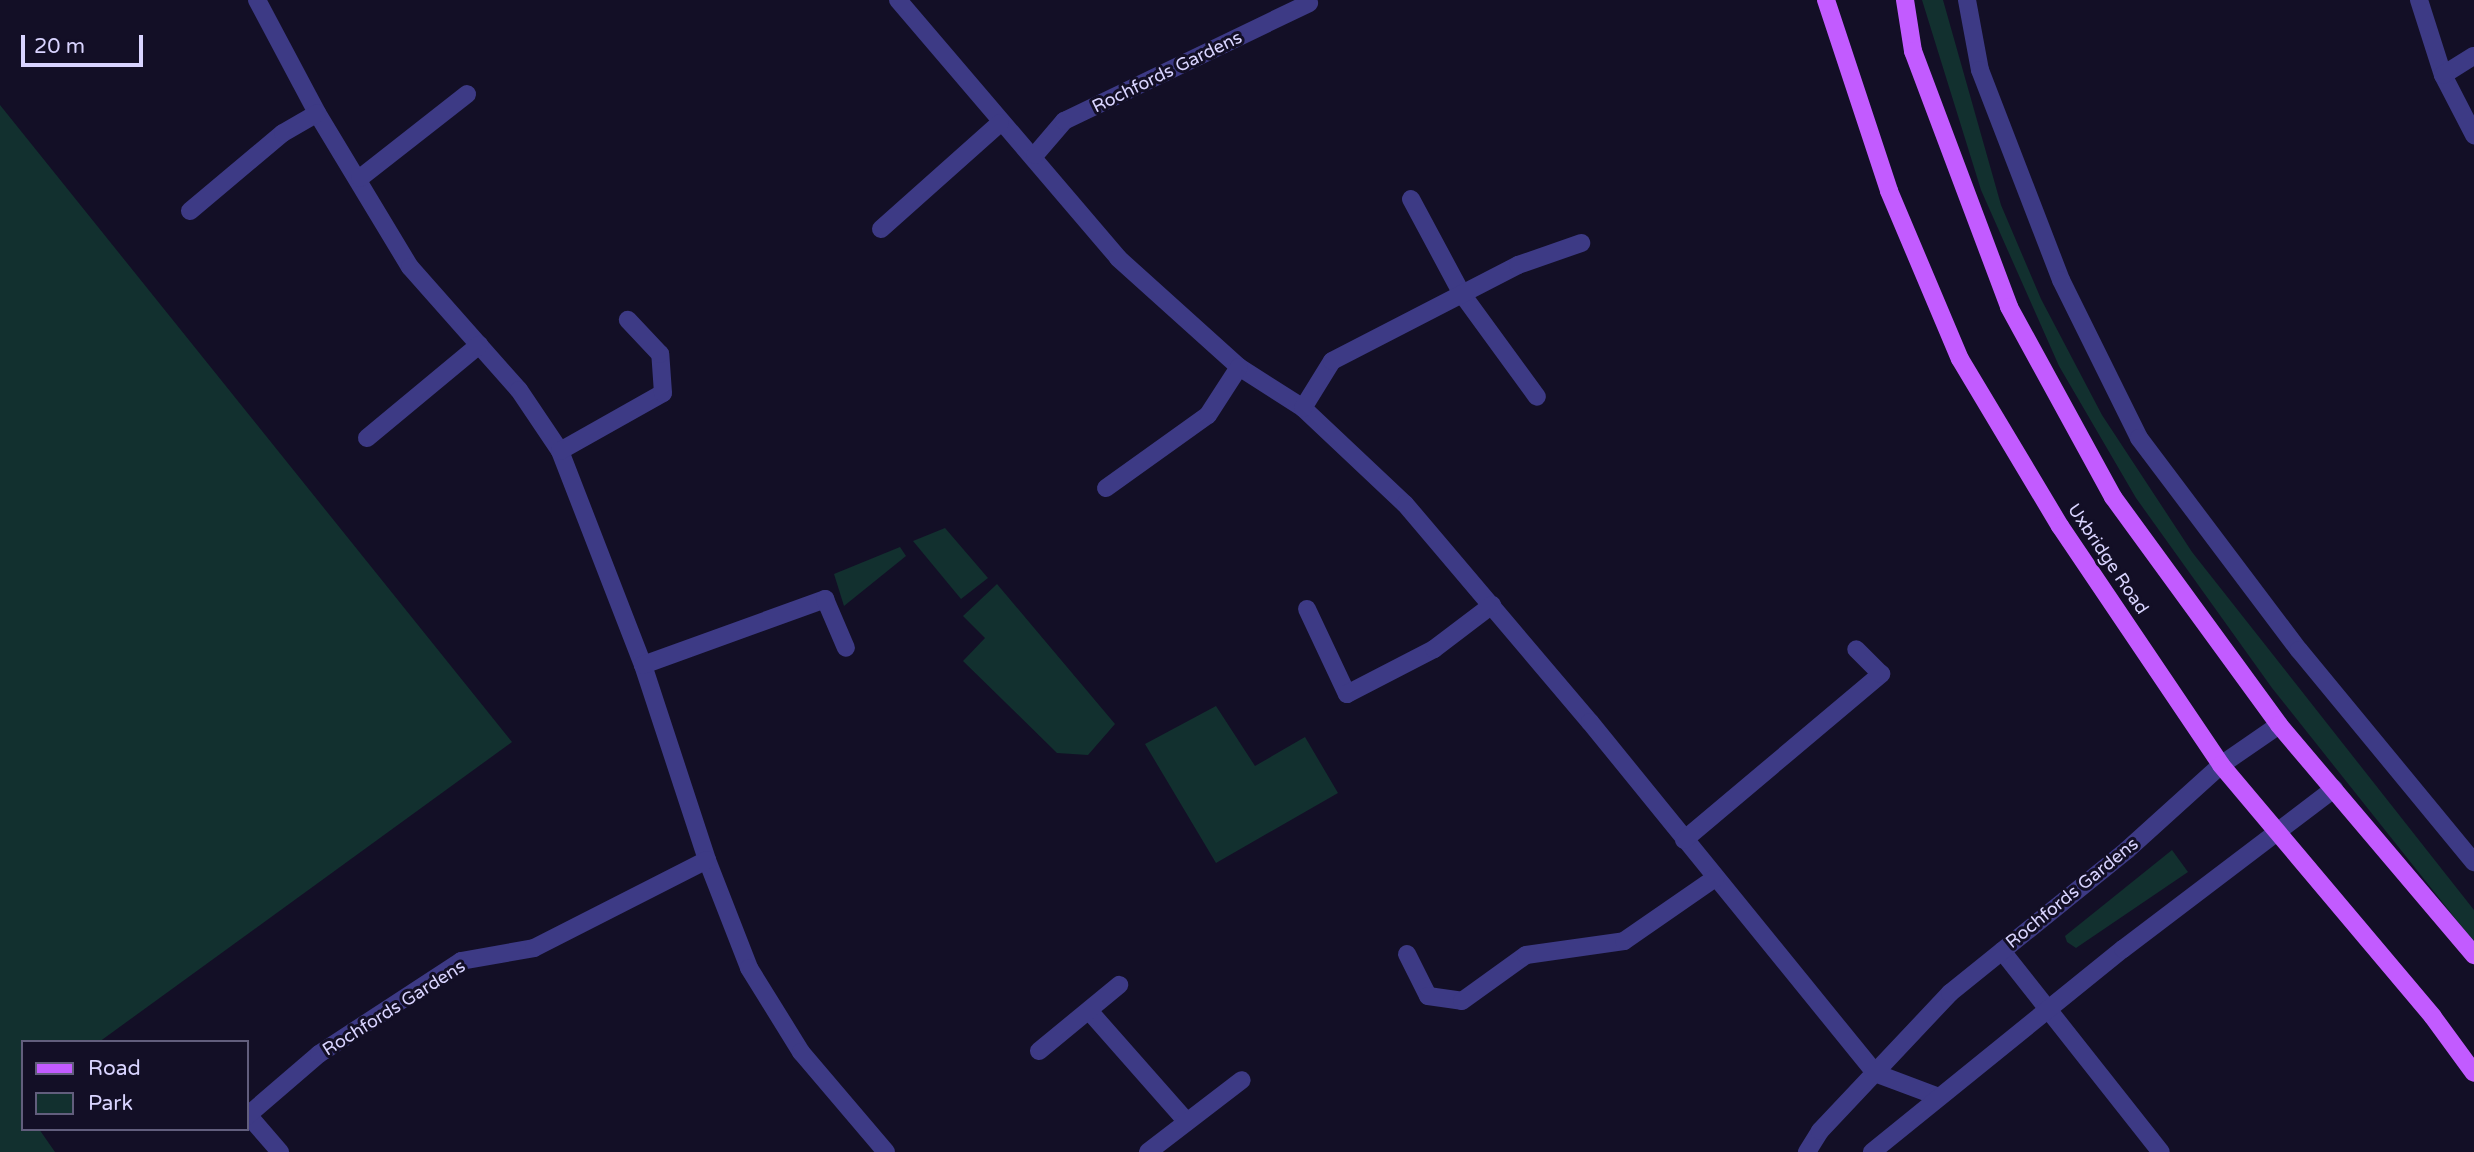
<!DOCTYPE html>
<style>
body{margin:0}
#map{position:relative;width:2474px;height:1152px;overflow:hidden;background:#130f26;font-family:"Varela Round",sans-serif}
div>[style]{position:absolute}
.green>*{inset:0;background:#12302f}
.minor>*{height:18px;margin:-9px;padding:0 9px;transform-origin:9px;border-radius:9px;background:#3d3a85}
.primary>*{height:18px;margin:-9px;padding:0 9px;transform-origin:9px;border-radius:9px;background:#c25bff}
span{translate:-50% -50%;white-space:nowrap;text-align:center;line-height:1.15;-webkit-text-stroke:6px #130f26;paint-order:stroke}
.street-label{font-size:18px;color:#d9d4ff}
.legend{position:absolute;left:21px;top:1040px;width:228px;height:91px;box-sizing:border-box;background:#130f26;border:2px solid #625e7d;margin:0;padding:9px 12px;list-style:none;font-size:21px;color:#d9d4ff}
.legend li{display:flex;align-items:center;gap:14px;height:35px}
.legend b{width:35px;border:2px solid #625e7d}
.scale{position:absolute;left:21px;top:35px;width:122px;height:32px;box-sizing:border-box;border:4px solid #d9d4ff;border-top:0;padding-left:9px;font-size:21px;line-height:24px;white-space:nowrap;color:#d9d4ff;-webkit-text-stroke:5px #130f26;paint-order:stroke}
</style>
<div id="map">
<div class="green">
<i style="clip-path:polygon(1922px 0,1943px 0,2001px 205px,2041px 299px,2102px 415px,2192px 552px,2474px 910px,2474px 942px,2272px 688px,2136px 498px,2059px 366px,1981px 190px)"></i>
<i style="clip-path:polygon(0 105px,512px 742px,99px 1042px,23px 1042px,23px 1129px,39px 1129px,55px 1152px,0 1152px)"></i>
<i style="clip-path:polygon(945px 528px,988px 578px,961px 599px,913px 541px)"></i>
<i style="clip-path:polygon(900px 547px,906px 556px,844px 606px,834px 574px)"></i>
<i style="clip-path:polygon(997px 584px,1115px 724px,1088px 755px,1057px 753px,963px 661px,985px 638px,963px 616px)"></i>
<i style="clip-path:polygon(1216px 706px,1255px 766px,1305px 737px,1338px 793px,1216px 863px,1145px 744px)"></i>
<i style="clip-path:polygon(2172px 850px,2188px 872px,2076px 948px,2067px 942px,2065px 936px)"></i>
</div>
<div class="minor">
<i style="left:257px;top:0;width:128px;rotate:62deg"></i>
<i style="left:317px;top:113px;width:180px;rotate:58.9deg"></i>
<i style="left:410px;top:267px;width:164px;rotate:48.5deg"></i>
<i style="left:519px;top:390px;width:73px;rotate:56.1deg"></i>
<i style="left:560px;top:451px;width:230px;rotate:68.8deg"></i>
<i style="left:643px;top:665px;width:205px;rotate:71.8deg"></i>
<i style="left:707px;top:860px;width:116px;rotate:68.7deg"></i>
<i style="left:749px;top:968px;width:99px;rotate:58.2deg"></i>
<i style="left:801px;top:1052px;width:131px;rotate:49.6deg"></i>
<i style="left:898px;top:0;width:339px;rotate:49.5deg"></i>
<i style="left:1118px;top:258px;width:163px;rotate:42deg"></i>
<i style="left:1239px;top:367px;width:76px;rotate:32.6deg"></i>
<i style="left:1303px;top:408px;width:140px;rotate:43.3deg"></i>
<i style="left:1405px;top:504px;width:286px;rotate:49.7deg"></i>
<i style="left:1590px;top:722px;width:452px;rotate:50.9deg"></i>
<i style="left:1875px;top:1073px;width:68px;rotate:20.6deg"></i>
<i style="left:1967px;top:0;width:71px;rotate:79.5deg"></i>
<i style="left:1980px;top:70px;width:225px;rotate:68.9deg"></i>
<i style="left:2061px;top:280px;width:176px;rotate:63.7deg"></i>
<i style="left:2139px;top:438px;width:266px;rotate:53deg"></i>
<i style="left:2299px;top:650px;width:275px;rotate:50.5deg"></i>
<i style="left:2419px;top:0;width:79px;rotate:72.3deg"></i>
<i style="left:2443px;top:75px;width:68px;rotate:62.7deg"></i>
<i style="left:2443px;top:75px;width:36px;rotate:-32deg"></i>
<i style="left:1035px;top:155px;width:45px;rotate:-49.5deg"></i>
<i style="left:1064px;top:121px;width:272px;rotate:-25.7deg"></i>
<i style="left:360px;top:178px;width:136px;rotate:-38.1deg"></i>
<i style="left:1411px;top:199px;width:108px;rotate:61.8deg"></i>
<i style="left:1462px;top:294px;width:127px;rotate:53.9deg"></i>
<i style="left:190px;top:211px;width:121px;rotate:-40deg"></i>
<i style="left:283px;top:133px;width:39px;rotate:-30deg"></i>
<i style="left:881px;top:229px;width:159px;rotate:-41.7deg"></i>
<i style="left:1303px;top:408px;width:55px;rotate:-58.3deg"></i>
<i style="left:1332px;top:361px;width:209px;rotate:-27.3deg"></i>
<i style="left:1518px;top:265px;width:67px;rotate:-19.2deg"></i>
<i style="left:367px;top:438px;width:146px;rotate:-39.7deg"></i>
<i style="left:560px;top:451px;width:118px;rotate:-29.4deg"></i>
<i style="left:663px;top:393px;width:39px;rotate:-94deg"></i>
<i style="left:660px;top:354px;width:47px;rotate:-133.3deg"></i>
<i style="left:1106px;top:488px;width:125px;rotate:-35.6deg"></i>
<i style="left:1208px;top:415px;width:57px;rotate:-57.1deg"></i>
<i style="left:1307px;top:609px;width:94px;rotate:64.8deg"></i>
<i style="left:1347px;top:694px;width:98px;rotate:-27.3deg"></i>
<i style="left:1434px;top:649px;width:73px;rotate:-37.2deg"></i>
<i style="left:643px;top:665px;width:194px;rotate:-19.9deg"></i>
<i style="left:825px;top:599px;width:53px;rotate:66.8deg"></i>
<i style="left:1684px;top:840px;width:258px;rotate:-40.1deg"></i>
<i style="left:1881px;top:674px;width:35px;rotate:-135deg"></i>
<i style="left:2002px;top:951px;width:256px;rotate:51.7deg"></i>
<i style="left:1407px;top:954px;width:47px;rotate:63.4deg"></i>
<i style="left:1428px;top:996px;width:34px;rotate:8deg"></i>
<i style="left:1462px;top:1001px;width:79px;rotate:-35.7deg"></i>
<i style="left:1526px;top:955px;width:99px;rotate:-8.1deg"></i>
<i style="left:1624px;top:941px;width:111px;rotate:-34.7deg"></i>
<i style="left:1091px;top:1013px;width:145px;rotate:48.6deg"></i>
<i style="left:1039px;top:1051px;width:104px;rotate:-39.5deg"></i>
<i style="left:248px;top:1115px;width:49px;rotate:49.1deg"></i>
<i style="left:247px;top:1116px;width:95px;rotate:-40.7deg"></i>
<i style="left:319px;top:1054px;width:170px;rotate:-33.2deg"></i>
<i style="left:461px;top:961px;width:74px;rotate:-10.1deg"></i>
<i style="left:534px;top:948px;width:194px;rotate:-27deg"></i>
<i style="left:1148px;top:1152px;width:118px;rotate:-37.5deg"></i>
<i style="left:1807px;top:1152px;width:25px;rotate:-58deg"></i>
<i style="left:1820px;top:1131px;width:190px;rotate:-46.7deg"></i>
<i style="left:1950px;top:993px;width:228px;rotate:-38.9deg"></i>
<i style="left:2127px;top:850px;width:127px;rotate:-42.1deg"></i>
<i style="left:2221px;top:765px;width:70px;rotate:-34.6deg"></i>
<i style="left:1872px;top:1152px;width:323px;rotate:-39deg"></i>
<i style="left:2123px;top:949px;width:265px;rotate:-37.2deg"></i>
</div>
<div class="primary">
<i style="left:1826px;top:0;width:201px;rotate:71.7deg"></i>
<i style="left:1889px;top:191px;width:182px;rotate:67.1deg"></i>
<i style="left:1960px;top:359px;width:195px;rotate:59.1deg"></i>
<i style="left:2060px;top:526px;width:288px;rotate:56deg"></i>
<i style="left:2221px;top:765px;width:329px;rotate:49.9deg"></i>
<i style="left:2433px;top:1017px;width:69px;rotate:53.8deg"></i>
<i style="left:1905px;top:0;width:52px;rotate:81.1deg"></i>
<i style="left:1913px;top:51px;width:273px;rotate:69.4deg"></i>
<i style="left:2009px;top:307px;width:217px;rotate:61.3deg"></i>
<i style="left:2113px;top:497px;width:282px;rotate:53.9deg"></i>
<i style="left:2279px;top:725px;width:302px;rotate:49.7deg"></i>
</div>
<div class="street-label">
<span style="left:1167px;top:72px;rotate:-26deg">Rochfords Gardens</span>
<span style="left:2108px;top:559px;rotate:56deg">Uxbridge Road</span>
<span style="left:2072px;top:893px;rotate:-39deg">Rochfords Gardens</span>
<span style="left:394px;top:1008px;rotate:-32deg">Rochfords Gardens</span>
</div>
<ul class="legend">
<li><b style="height:9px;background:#c25bff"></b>Road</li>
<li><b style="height:19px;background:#12302f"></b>Park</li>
</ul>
<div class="scale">20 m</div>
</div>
